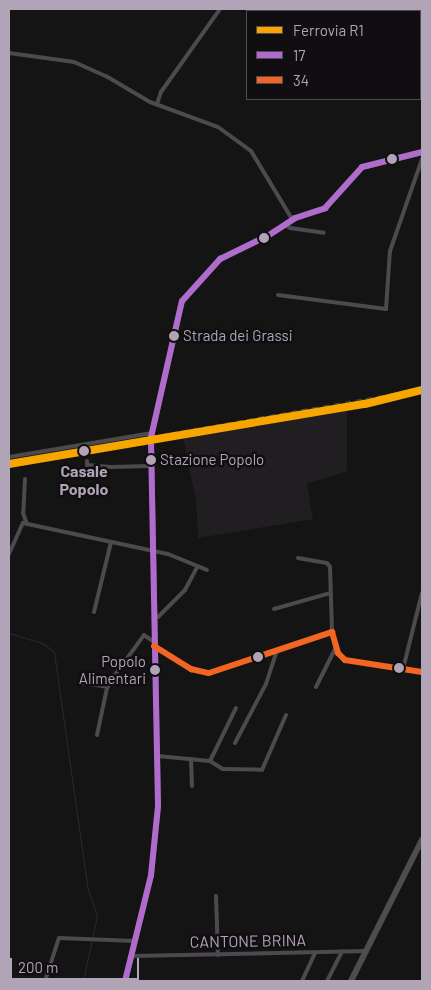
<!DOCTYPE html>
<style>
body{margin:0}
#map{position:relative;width:431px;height:990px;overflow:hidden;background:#141414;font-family:Barlow,sans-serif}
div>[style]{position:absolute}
.built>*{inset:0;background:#201e20}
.stream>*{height:1px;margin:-0.5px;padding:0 0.5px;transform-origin:0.5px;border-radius:0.5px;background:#2d2736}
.street>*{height:4px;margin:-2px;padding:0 2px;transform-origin:2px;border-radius:2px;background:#4d4a4e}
.secondary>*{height:5px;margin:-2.5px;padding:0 2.5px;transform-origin:2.5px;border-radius:2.5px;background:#4b474c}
.primary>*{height:5.5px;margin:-2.75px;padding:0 2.75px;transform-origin:2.75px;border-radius:2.75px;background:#4f4c50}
.rail>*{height:1px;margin-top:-0.5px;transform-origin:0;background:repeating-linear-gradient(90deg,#4e4b50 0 6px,transparent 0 11px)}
.bus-1>*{height:6px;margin:-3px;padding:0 3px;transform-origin:3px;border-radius:3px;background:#b06ccc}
.bus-2>*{height:6px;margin:-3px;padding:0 3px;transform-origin:3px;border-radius:3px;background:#f26522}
.rail-1>*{height:8px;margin:-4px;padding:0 4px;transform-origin:4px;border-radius:4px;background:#f7a600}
.dots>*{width:14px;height:14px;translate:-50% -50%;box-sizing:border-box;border:2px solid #100e10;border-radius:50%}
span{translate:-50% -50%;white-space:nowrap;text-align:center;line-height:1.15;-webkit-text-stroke:5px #100e10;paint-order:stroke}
.bus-label{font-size:15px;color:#b0a4b6}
.left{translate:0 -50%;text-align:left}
.right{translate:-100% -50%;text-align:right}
.stop-label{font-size:16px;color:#b0a4b6;font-weight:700}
.street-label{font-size:16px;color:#b0a4b6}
.frame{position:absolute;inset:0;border:10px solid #b0a4b6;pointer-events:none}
.legend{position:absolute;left:246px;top:10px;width:175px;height:90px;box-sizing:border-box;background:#100e10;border:1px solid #504a52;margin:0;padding:6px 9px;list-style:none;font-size:15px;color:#b0a4b6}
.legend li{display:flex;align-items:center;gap:10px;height:25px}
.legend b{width:25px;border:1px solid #504a52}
.scale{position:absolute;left:10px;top:958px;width:129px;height:22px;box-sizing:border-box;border:2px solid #b0a4b6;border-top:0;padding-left:6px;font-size:15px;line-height:18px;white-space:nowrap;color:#b0a4b6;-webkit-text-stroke:4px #100e10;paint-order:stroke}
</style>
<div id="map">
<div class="built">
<i style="clip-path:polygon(347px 409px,347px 471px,307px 484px,313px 519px,198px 538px,196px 501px,183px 437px)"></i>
</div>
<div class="stream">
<i style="left:9px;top:633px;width:37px;rotate:17deg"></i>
<i style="left:44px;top:644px;width:13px;rotate:39deg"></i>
<i style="left:54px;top:652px;width:240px;rotate:81.9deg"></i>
<i style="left:88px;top:890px;width:28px;rotate:71deg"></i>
<i style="left:97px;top:916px;width:66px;rotate:102.2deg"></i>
</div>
<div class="street">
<i style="left:9px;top:53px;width:66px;rotate:7.9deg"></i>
<i style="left:74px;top:62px;width:35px;rotate:24deg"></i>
<i style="left:106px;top:76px;width:51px;rotate:30.6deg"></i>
<i style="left:150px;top:102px;width:72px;rotate:20.2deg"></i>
<i style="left:218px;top:127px;width:41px;rotate:36deg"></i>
<i style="left:251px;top:151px;width:79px;rotate:58.9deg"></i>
<i style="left:157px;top:104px;width:13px;rotate:-72deg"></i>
<i style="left:161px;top:92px;width:102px;rotate:-54.6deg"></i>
<i style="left:285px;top:225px;width:6px;rotate:31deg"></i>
<i style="left:290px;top:228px;width:34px;rotate:8deg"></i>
<i style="left:278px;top:295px;width:109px;rotate:7.4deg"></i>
<i style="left:386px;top:309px;width:58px;rotate:-86.1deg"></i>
<i style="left:390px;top:251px;width:97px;rotate:-70.8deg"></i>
<i style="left:9px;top:457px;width:145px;rotate:-9.5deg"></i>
<i style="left:87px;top:461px;width:4px;rotate:90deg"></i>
<i style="left:87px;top:465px;width:23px;rotate:5deg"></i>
<i style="left:110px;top:467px;width:40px;rotate:-1.4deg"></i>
<i style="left:25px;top:479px;width:34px;rotate:93deg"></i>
<i style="left:23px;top:513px;width:12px;rotate:70deg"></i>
<i style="left:9px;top:554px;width:34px;rotate:-66deg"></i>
<i style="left:23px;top:523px;width:148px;rotate:12.1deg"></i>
<i style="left:168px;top:554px;width:42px;rotate:22.3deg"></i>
<i style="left:298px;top:558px;width:29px;rotate:10deg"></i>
<i style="left:327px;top:563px;width:5px;rotate:53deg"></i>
<i style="left:330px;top:567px;width:65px;rotate:88.2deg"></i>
<i style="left:274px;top:609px;width:58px;rotate:-15.9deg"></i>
<i style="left:94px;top:612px;width:72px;rotate:-76.3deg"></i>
<i style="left:154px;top:617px;width:4px"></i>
<i style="left:158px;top:617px;width:38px;rotate:-45deg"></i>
<i style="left:185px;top:590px;width:27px;rotate:-62deg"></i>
<i style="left:155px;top:646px;width:43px;rotate:32.6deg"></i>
<i style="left:191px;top:669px;width:18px;rotate:13deg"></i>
<i style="left:209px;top:673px;width:130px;rotate:-18.4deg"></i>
<i style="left:332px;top:632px;width:22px;rotate:74deg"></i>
<i style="left:338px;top:653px;width:10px;rotate:45deg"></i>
<i style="left:345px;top:660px;width:78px;rotate:8.9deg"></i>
<i style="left:403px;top:669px;width:78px;rotate:-76deg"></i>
<i style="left:81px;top:683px;width:27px;rotate:8deg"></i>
<i style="left:316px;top:687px;width:45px;rotate:-63.4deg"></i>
<i style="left:97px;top:735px;width:48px;rotate:-78deg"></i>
<i style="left:107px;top:688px;width:15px;rotate:-58deg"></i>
<i style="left:115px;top:675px;width:49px;rotate:-54.1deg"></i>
<i style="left:144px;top:635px;width:12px;rotate:35deg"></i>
<i style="left:235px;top:743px;width:67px;rotate:-62.3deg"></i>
<i style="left:266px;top:684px;width:36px;rotate:-72deg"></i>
<i style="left:158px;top:756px;width:52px;rotate:5.5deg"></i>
<i style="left:210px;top:761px;width:59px;rotate:-63.9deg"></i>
<i style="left:191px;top:759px;width:27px;rotate:88deg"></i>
<i style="left:210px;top:761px;width:15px;rotate:32deg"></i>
<i style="left:223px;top:769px;width:39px;rotate:1deg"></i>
<i style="left:262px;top:770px;width:60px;rotate:-66.4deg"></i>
<i style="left:216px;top:896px;width:59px;rotate:88.1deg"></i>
<i style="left:133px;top:956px;width:234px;rotate:-1.2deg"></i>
<i style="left:45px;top:981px;width:45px;rotate:-72deg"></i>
<i style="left:59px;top:938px;width:76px;rotate:2.3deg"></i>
<i style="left:302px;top:981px;width:31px;rotate:-65deg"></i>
<i style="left:327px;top:981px;width:33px;rotate:-63deg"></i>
</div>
<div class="secondary">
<i style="left:125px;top:981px;width:109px;rotate:-76.2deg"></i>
<i style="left:151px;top:875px;width:69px;rotate:-84.2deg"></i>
<i style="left:158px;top:806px;width:369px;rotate:-91.1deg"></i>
<i style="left:151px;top:437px;width:139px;rotate:-77.2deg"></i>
<i style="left:182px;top:301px;width:57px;rotate:-47.9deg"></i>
<i style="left:220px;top:259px;width:55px;rotate:-26.1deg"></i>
<i style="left:269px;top:235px;width:31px;rotate:-33deg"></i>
<i style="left:295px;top:218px;width:32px;rotate:-18deg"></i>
<i style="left:325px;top:208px;width:55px;rotate:-47.9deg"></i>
<i style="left:362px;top:167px;width:62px;rotate:-14deg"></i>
</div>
<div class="primary">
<i style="left:351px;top:981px;width:158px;rotate:-63.3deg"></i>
</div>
<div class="rail">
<i style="left:9px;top:461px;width:419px;rotate:-10deg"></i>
</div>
<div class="bus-1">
<i style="left:125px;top:981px;width:109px;rotate:-76.2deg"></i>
<i style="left:151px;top:875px;width:69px;rotate:-84.2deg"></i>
<i style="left:158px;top:806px;width:369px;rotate:-91.1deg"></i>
<i style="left:151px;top:437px;width:139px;rotate:-77.2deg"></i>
<i style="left:182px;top:301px;width:57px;rotate:-47.9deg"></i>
<i style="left:220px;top:259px;width:55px;rotate:-26.1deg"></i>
<i style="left:269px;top:235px;width:31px;rotate:-33deg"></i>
<i style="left:295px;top:218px;width:32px;rotate:-18deg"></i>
<i style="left:325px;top:208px;width:55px;rotate:-47.9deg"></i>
<i style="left:362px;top:167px;width:62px;rotate:-14deg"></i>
</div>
<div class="bus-2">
<i style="left:154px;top:646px;width:44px;rotate:31.9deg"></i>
<i style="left:191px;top:669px;width:18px;rotate:13deg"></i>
<i style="left:209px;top:673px;width:130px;rotate:-18.4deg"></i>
<i style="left:332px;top:632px;width:22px;rotate:74deg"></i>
<i style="left:338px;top:653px;width:10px;rotate:45deg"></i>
<i style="left:345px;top:660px;width:78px;rotate:8.9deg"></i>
</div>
<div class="rail-1">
<i style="left:9px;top:464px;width:361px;rotate:-9.6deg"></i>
<i style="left:365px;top:404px;width:59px;rotate:-13.8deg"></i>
</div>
<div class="dots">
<i style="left:392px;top:159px;background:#b0a4b6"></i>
<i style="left:264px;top:238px;background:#b0a4b6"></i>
<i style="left:174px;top:336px;background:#b0a4b6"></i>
<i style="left:84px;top:451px;background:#b0a4b6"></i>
<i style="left:151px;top:460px;background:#b0a4b6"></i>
<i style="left:258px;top:657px;background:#b0a4b6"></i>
<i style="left:399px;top:668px;background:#b0a4b6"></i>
<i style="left:155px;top:670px;background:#b0a4b6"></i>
</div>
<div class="bus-label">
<span class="left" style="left:183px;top:336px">Strada dei Grassi</span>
<span class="left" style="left:160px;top:460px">Stazione Popolo</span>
<span class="right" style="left:146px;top:670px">Popolo<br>Alimentari</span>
</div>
<div class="stop-label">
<span style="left:84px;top:480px">Casale<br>Popolo</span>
</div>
<div class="street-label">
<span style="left:248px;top:941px;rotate:-1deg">CANTONE BRINA</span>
</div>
<div class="frame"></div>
<ul class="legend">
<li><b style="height:6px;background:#f7a600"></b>Ferrovia R1</li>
<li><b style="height:6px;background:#b06ccc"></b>17</li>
<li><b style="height:6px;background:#f26522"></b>34</li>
</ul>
<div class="scale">200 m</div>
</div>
